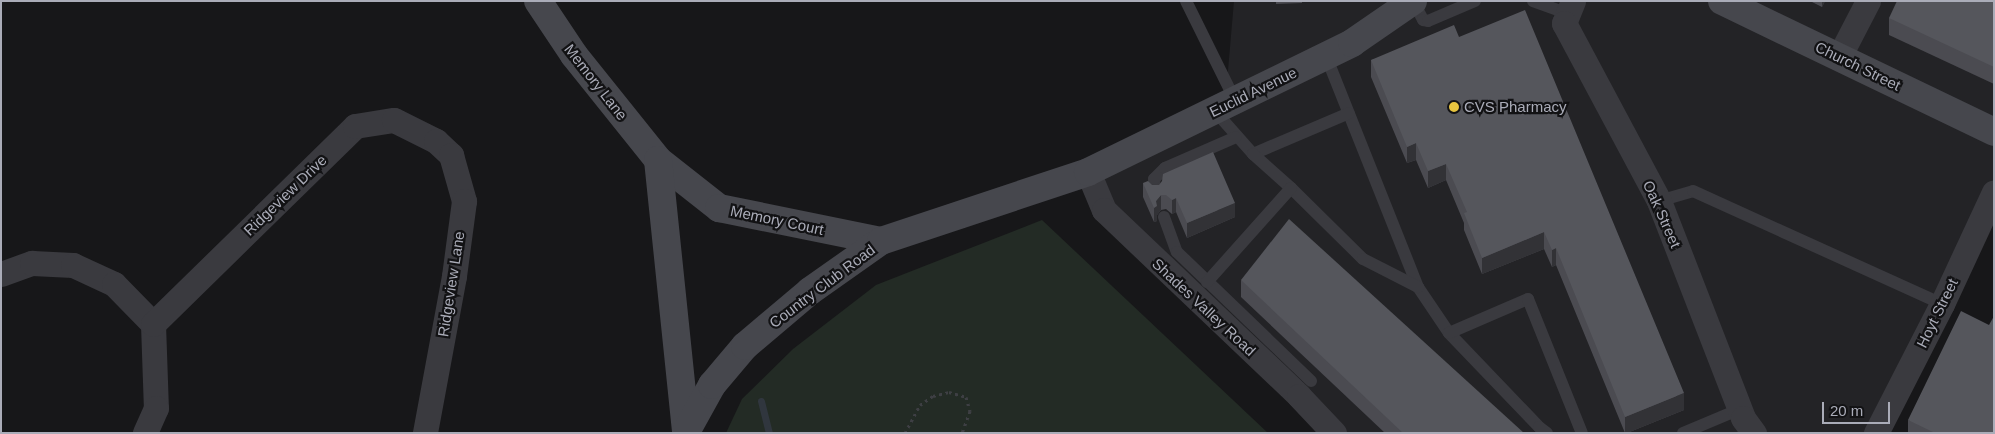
<!DOCTYPE html>
<style>
body{margin:0}
#map{position:relative;width:1995px;height:434px;overflow:hidden;background:#171719;font-family:Helvetica,sans-serif}
div>[style]{position:absolute}
.built>*{inset:0;background:#232326}
.green>*{inset:0;background:#232b25}
.stream>*{height:7px;margin:-3.5px;padding:0 3.5px;transform-origin:3.5px;border-radius:3.5px;background:#30363e}
.path>*{height:3px;margin-top:-1.5px;transform-origin:0;background:repeating-linear-gradient(90deg,#3e3f44 0 2.5px,transparent 0 6.5px)}
.lane>*{height:12px;margin:-6px;padding:0 6px;transform-origin:6px;border-radius:6px;background:#3a3a3f}
.street>*{height:25px;margin:-12.5px;padding:0 12.5px;transform-origin:12.5px;border-radius:12.5px;background:#3a3a3f}
.secondary>*{height:28px;margin:-14px;padding:0 14px;transform-origin:14px;border-radius:14px;background:#46474d}
.wall>*{inset:0;background:#4b4b51}
.shaded-wall>*{inset:0;background:#323236}
.building>*{inset:0;background:#55565c}
.dots>*{width:14px;height:14px;translate:-50% -50%;box-sizing:border-box;border:2px solid #121214;border-radius:50%}
span{translate:-50% -50%;white-space:nowrap;text-align:center;line-height:1.15;-webkit-text-stroke:4.5px #121214;paint-order:stroke}
.street-label{font-size:15px;color:#aaacb8}
.poi-label{font-size:15px;color:#aaacb8}
.left{translate:0 -50%;text-align:left}
.frame{position:absolute;inset:0;border:2px solid #aaacb8;pointer-events:none}
.scale{position:absolute;left:1822px;top:402px;width:68px;height:22px;box-sizing:border-box;border:2px solid #aaacb8;border-top:0;padding-left:6px;font-size:15px;line-height:18px;white-space:nowrap;color:#aaacb8;-webkit-text-stroke:4px #121214;paint-order:stroke}
</style>
<div id="map">
<div class="built">
<i style="clip-path:polygon(1234px 1px,1994px 1px,1994px 192px,1875px 433px,1339px 433px,1104px 210px,1088px 172px,1225px 105px)"></i>
</div>
<div class="green">
<i style="clip-path:polygon(1042px 220px,1268px 433px,726px 433px,742px 399px,793px 349px,876px 285px)"></i>
</div>
<div class="stream">
<i style="left:761px;top:401px;width:33px;rotate:76deg"></i>
</div>
<div class="path">
<i style="left:905px;top:433px;width:32px;rotate:-62deg"></i>
<i style="left:920px;top:405px;width:16px;rotate:-35deg"></i>
<i style="left:933px;top:396px;width:16px;rotate:-14deg"></i>
<i style="left:949px;top:392px;width:18px;rotate:16deg"></i>
<i style="left:966px;top:397px;width:15px;rotate:74deg"></i>
<i style="left:970px;top:411px;width:23px;rotate:110deg"></i>
</div>
<div class="lane">
<i style="left:1186px;top:1px;width:110px;rotate:63.7deg"></i>
<i style="left:1413px;top:1px;width:21px;rotate:62deg"></i>
<i style="left:1423px;top:20px;width:5px;rotate:11deg"></i>
<i style="left:1428px;top:21px;width:51px;rotate:-23.1deg"></i>
<i style="left:1533px;top:1px;width:37px;rotate:20deg"></i>
<i style="left:1326px;top:56px;width:249px;rotate:68.3deg"></i>
<i style="left:1418px;top:287px;width:55px;rotate:56deg"></i>
<i style="left:1449px;top:333px;width:130px;rotate:46.2deg"></i>
<i style="left:1539px;top:427px;width:10px;rotate:37deg"></i>
<i style="left:1214px;top:110px;width:59px;rotate:48.4deg"></i>
<i style="left:1253px;top:154px;width:104px;rotate:-23.1deg"></i>
<i style="left:1253px;top:154px;width:51px;rotate:41.8deg"></i>
<i style="left:1291px;top:188px;width:101px;rotate:44.6deg"></i>
<i style="left:1363px;top:259px;width:62px;rotate:27deg"></i>
<i style="left:1155px;top:192px;width:13px;rotate:-94deg"></i>
<i style="left:1154px;top:179px;width:16px;rotate:-45deg"></i>
<i style="left:1165px;top:168px;width:77px;rotate:-23.6deg"></i>
<i style="left:1659px;top:201px;width:35px;rotate:-16deg"></i>
<i style="left:1693px;top:191px;width:273px;rotate:24.4deg"></i>
<i style="left:1164px;top:217px;width:37px;rotate:70deg"></i>
<i style="left:1177px;top:252px;width:186px;rotate:43.9deg"></i>
<i style="left:1207px;top:282px;width:126px;rotate:-48.2deg"></i>
<i style="left:1449px;top:333px;width:86px;rotate:-23.3deg"></i>
<i style="left:1528px;top:299px;width:144px;rotate:68.1deg"></i>
<i style="left:1683px;top:433px;width:62px;rotate:-22.8deg"></i>
</div>
<div class="street">
<i style="left:1573px;top:1px;width:24px;rotate:112deg"></i>
<i style="left:1564px;top:23px;width:202px;rotate:61.9deg"></i>
<i style="left:1659px;top:201px;width:233px;rotate:68.8deg"></i>
<i style="left:1743px;top:418px;width:19px;rotate:54deg"></i>
<i style="left:1839px;top:57px;width:63px;rotate:-62.6deg"></i>
<i style="left:1088px;top:172px;width:41px;rotate:67.2deg"></i>
<i style="left:1104px;top:210px;width:269px;rotate:43.6deg"></i>
<i style="left:1299px;top:396px;width:51px;rotate:46.6deg"></i>
<i style="left:1px;top:274px;width:33px;rotate:-20deg"></i>
<i style="left:32px;top:263px;width:41px;rotate:2.8deg"></i>
<i style="left:73px;top:265px;width:45px;rotate:24.9deg"></i>
<i style="left:114px;top:284px;width:56px;rotate:45.7deg"></i>
<i style="left:153px;top:324px;width:84px;rotate:88deg"></i>
<i style="left:156px;top:408px;width:27px;rotate:114deg"></i>
<i style="left:153px;top:324px;width:283px;rotate:-44.4deg"></i>
<i style="left:355px;top:126px;width:39px;rotate:-9deg"></i>
<i style="left:394px;top:120px;width:47px;rotate:26.6deg"></i>
<i style="left:436px;top:141px;width:21px;rotate:43deg"></i>
<i style="left:451px;top:155px;width:48px;rotate:74.2deg"></i>
<i style="left:464px;top:201px;width:76px;rotate:97.6deg"></i>
<i style="left:454px;top:276px;width:160px;rotate:100.5deg"></i>
<i style="left:1876px;top:433px;width:145px;rotate:-62.9deg"></i>
<i style="left:1942px;top:304px;width:123px;rotate:-65.1deg"></i>
</div>
<div class="secondary">
<i style="left:538px;top:1px;width:65px;rotate:56.3deg"></i>
<i style="left:574px;top:55px;width:134px;rotate:51.3deg"></i>
<i style="left:658px;top:160px;width:78px;rotate:38.2deg"></i>
<i style="left:719px;top:208px;width:165px;rotate:11.5deg"></i>
<i style="left:1722px;top:1px;width:302px;rotate:25.7deg"></i>
<i style="left:658px;top:160px;width:274px;rotate:84.1deg"></i>
<i style="left:686px;top:432px;width:54px;rotate:-61deg"></i>
<i style="left:712px;top:385px;width:51px;rotate:-49.8deg"></i>
<i style="left:745px;top:346px;width:85px;rotate:-40.2deg"></i>
<i style="left:810px;top:291px;width:87px;rotate:-35.2deg"></i>
<i style="left:881px;top:241px;width:218px;rotate:-18.4deg"></i>
<i style="left:1088px;top:172px;width:294px;rotate:-26deg"></i>
<i style="left:1352px;top:43px;width:74px;rotate:-34.5deg"></i>
</div>
<div class="wall">
<i style="clip-path:polygon(1276px 1px,1302px 1px,1302px 3px,1276px 4px)"></i>
<i style="clip-path:polygon(1810px 1px,1825px 1px,1822px 7px)"></i>
<i style="clip-path:polygon(1994px 1px,1994px 84px,1889px 35px,1889px 18px)"></i>
<i style="clip-path:polygon(1459px 37px,1684px 410px,1627px 433px,1625px 433px,1556px 265px,1552px 267px,1544px 249px,1482px 274px,1464px 230px,1464px 223px,1446px 180px,1428px 188px,1416px 160px,1407px 163px,1371px 77px,1371px 60px)"></i>
<i style="clip-path:polygon(1143px 183px,1235px 217px,1187px 238px,1176px 212px,1172px 214px,1166px 209px,1161px 210px,1157px 215px,1157px 221px,1154px 222px,1143px 197px)"></i>
<i style="clip-path:polygon(1241px 280px,1524px 433px,1385px 433px,1241px 297px)"></i>
<i style="clip-path:polygon(1908px 420px,1994px 433px,1908px 433px)"></i>
</div>
<div class="shaded-wall">
<i style="clip-path:polygon(1822px 1px,1825px 1px,1822px 7px)"></i>
<i style="clip-path:polygon(1416px 143px,1416px 160px,1407px 163px,1407px 147px)"></i>
<i style="clip-path:polygon(1446px 164px,1446px 180px,1428px 188px,1428px 171px)"></i>
<i style="clip-path:polygon(1161px 195px,1161px 210px,1157px 215px,1157px 221px,1154px 222px,1154px 208px,1156px 201px)"></i>
<i style="clip-path:polygon(1176px 198px,1176px 212px,1172px 214px,1172px 200px)"></i>
<i style="clip-path:polygon(1235px 203px,1235px 217px,1187px 238px,1187px 223px)"></i>
<i style="clip-path:polygon(1544px 232px,1544px 249px,1482px 274px,1482px 258px)"></i>
<i style="clip-path:polygon(1556px 248px,1556px 265px,1552px 267px,1552px 250px)"></i>
<i style="clip-path:polygon(1684px 393px,1684px 410px,1627px 433px,1625px 433px,1625px 417px)"></i>
</div>
<div class="building">
<i style="clip-path:polygon(1897px 1px,1994px 1px,1994px 67px,1889px 18px)"></i>
<i style="clip-path:polygon(1525px 10px,1684px 393px,1625px 417px,1556px 248px,1552px 250px,1544px 232px,1482px 258px,1464px 213px,1467px 212px,1446px 164px,1428px 171px,1416px 143px,1407px 147px,1371px 60px,1454px 25px,1459px 37px)"></i>
<i style="clip-path:polygon(1213px 152px,1235px 203px,1187px 223px,1176px 198px,1172px 200px,1166px 195px,1161px 195px,1156px 201px,1157px 206px,1154px 208px,1143px 183px,1148px 181px,1152px 185px,1159px 185px,1162px 181px,1163px 174px)"></i>
<i style="clip-path:polygon(1289px 219px,1524px 433px,1403px 433px,1241px 280px)"></i>
<i style="clip-path:polygon(1961px 311px,1989px 325px,1994px 316px,1994px 433px,1935px 433px,1908px 420px)"></i>
</div>
<div class="dots">
<i style="left:1454px;top:107px;background:#e7c440"></i>
</div>
<div class="street-label">
<span style="left:1858px;top:66px;rotate:26deg">Church Street</span>
<span style="left:596px;top:82px;rotate:52deg">Memory Lane</span>
<span style="left:1253px;top:92px;rotate:-26deg">Euclid Avenue</span>
<span style="left:285px;top:195px;rotate:-44deg">Ridgeview Drive</span>
<span style="left:1662px;top:214px;rotate:66deg">Oak Street</span>
<span style="left:777px;top:220px;rotate:12deg">Memory Court</span>
<span style="left:451px;top:284px;rotate:-81deg">Ridgeview Lane</span>
<span style="left:822px;top:286px;rotate:-37deg">Country Club Road</span>
<span style="left:1204px;top:307px;rotate:43deg">Shades Valley Road</span>
<span style="left:1937px;top:313px;rotate:-64deg">Hoyt Street</span>
</div>
<div class="poi-label">
<span class="left" style="left:1464px;top:107px">CVS Pharmacy</span>
</div>
<div class="frame"></div>
<div class="scale">20 m</div>
</div>
